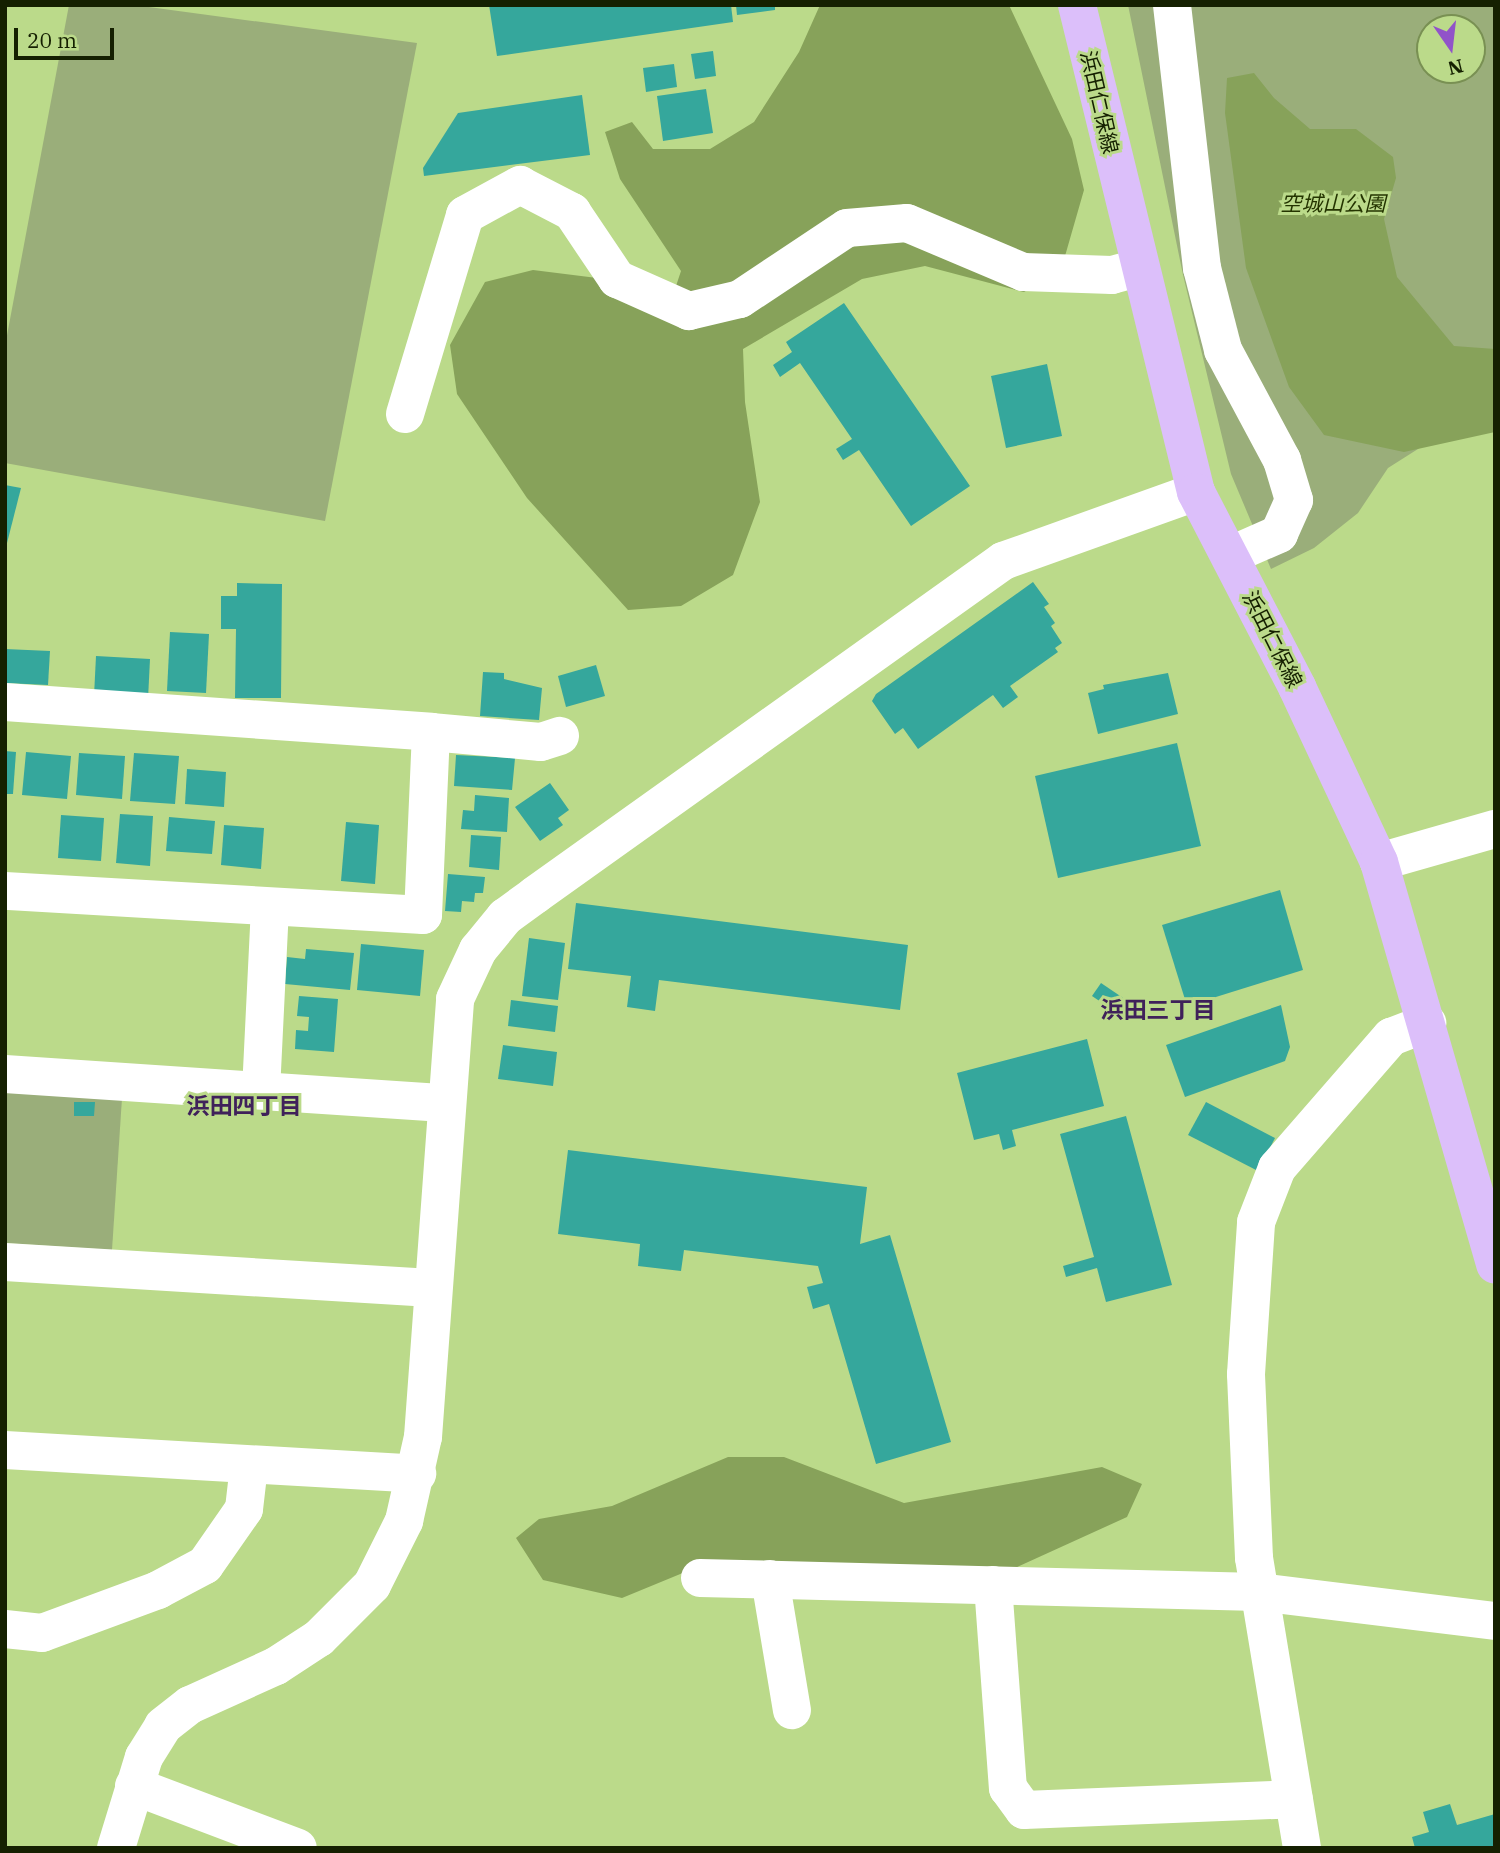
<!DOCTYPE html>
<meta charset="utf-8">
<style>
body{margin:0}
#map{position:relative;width:1500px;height:1853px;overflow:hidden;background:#bbda8a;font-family:"IBM Plex Serif","Noto Sans JP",serif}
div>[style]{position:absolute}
.green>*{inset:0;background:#9aae7a}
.forest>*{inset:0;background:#87a25a}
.building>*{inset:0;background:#35a79c}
.minor>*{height:38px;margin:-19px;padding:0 19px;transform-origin:19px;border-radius:19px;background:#fff}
.major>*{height:38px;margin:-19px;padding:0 19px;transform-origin:19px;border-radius:19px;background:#dcbffa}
span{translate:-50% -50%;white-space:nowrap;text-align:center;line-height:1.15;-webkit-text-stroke:6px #bbda8a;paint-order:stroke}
.street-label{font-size:21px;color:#152001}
.park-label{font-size:21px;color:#243400;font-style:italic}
.neighbourhood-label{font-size:23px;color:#3f215a;font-weight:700}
.frame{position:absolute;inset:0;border:7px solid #152001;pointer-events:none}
.north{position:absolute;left:1416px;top:14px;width:70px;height:70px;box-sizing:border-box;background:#bbda8a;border:2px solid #799053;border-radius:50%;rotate:166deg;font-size:19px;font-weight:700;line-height:28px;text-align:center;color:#152001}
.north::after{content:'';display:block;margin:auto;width:24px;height:32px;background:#9153c9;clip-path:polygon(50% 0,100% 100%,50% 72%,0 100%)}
.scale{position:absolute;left:14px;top:28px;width:100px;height:32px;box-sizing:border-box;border:4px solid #152001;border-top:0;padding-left:9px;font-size:21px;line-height:24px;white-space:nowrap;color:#152001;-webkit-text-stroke:5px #bbda8a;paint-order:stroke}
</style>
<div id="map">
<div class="green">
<i style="clip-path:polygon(69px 5px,134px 5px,417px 43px,325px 521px,5px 463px,5px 346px)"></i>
<i style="clip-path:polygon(evenodd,1128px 5px,1495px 5px,1495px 423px,1440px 435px,1388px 468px,1358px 513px,1314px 548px,1271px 569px,1231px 474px,1183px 275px,1128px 5px,1430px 28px,1472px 28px,1472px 70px,1430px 70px,1430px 28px)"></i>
<i style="clip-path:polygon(5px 1089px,122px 1098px,112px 1250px,5px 1243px)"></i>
</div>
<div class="forest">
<i style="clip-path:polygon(820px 5px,1009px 5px,1072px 139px,1084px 190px,1061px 270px,1024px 292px,925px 266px,862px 279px,743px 349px,745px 402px,760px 502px,733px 575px,681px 606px,628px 610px,527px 498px,457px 394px,450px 345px,485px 282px,533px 270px,605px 279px,669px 307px,681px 271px,620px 179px,605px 132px,632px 122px,653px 149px,710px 149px,754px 122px,799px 52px)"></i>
<i style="clip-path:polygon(1254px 73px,1274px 98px,1310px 129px,1356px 129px,1393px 157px,1396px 178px,1384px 219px,1397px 277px,1454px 346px,1495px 349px,1495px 432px,1404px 452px,1324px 435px,1289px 387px,1246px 268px,1225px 113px,1227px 78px)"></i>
<i style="clip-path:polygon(728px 1457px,784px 1457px,904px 1503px,1102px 1467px,1142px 1484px,1127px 1517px,1015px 1568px,690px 1570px,622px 1598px,543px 1580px,516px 1538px,539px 1519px,612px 1506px)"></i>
</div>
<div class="building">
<i style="clip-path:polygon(489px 5px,731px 5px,733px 22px,497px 56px)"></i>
<i style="clip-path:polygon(736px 5px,775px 5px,775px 10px,737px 15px)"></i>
<i style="clip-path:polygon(713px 51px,716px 76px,695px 79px,691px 54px)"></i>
<i style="clip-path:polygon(674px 64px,677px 87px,646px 92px,643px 68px)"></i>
<i style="clip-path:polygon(706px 89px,713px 133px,663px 141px,657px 96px)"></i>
<i style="clip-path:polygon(582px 95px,590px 155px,424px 176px,423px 168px,458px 113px)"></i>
<i style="clip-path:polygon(844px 303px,970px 486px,911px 526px,859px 450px,843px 460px,836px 449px,852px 439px,800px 363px,780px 377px,773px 365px,792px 352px,786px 342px)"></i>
<i style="clip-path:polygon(1047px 364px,1062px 436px,1006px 448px,991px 376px)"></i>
<i style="clip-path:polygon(5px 485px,21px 488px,6px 547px,5px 547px)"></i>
<i style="clip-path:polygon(1033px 582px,1049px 604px,1044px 607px,1055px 623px,1051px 626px,1062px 643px,1055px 648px,1058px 652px,1010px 686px,1018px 697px,1003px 708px,993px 695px,918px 749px,903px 728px,895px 734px,872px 701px,876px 694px)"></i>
<i style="clip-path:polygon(237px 583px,282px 584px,281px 698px,235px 698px,236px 629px,221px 629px,221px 596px,237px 596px)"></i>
<i style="clip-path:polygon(170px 632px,209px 634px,206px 693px,167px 691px)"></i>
<i style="clip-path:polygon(5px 649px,50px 651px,48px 685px,5px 683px)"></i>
<i style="clip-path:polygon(96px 656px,150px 659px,148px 699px,94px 696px)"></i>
<i style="clip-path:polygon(596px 665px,605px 696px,566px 707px,558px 676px)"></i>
<i style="clip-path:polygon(483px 672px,504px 673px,504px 679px,542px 688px,539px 720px,480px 716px)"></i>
<i style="clip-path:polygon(1168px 673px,1178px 714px,1098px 734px,1088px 693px,1104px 689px,1103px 685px)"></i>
<i style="clip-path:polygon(1177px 743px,1201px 846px,1058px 878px,1035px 776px)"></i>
<i style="clip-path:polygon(5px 751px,16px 752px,13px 794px,5px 794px)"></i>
<i style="clip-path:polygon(26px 752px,71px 756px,67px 799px,22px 795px)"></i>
<i style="clip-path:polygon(79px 753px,125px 756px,122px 799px,76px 795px)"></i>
<i style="clip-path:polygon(134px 753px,179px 756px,175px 804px,130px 801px)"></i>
<i style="clip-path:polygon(456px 755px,515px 758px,512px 790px,454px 786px)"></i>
<i style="clip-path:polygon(187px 769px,226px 772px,224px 807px,185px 804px)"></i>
<i style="clip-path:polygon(550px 783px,569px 810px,558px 818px,563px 825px,540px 841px,515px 807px)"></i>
<i style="clip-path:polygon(475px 795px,509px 798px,507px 832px,461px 829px,463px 810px,474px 811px)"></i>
<i style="clip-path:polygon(120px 814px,153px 816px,150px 866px,116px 863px)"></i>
<i style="clip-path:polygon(61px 815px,104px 818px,101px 861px,58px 858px)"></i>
<i style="clip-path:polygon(169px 817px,215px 821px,212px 854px,166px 851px)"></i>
<i style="clip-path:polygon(346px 822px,379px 825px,375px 884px,341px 881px)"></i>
<i style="clip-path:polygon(224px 825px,264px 828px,261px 869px,221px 865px)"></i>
<i style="clip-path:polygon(471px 835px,501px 837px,499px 870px,469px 867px)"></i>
<i style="clip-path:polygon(448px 874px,485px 877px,483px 893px,475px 893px,474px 902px,462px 901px,461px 912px,445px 911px)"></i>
<i style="clip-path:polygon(1280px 890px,1303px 970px,1187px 1006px,1162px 925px)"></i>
<i style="clip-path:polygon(576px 903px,908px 945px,900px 1010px,659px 980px,655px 1011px,627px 1007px,631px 976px,568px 969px)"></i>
<i style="clip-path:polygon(529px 938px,565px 943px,558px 1000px,522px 996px)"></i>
<i style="clip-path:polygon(361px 944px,424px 950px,420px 996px,357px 990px)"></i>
<i style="clip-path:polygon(306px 949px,354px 953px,350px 990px,285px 984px,287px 957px,305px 959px)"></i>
<i style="clip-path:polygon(1101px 983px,1135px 1006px,1126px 1019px,1092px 996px)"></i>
<i style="clip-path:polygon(299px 996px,338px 999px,334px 1052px,295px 1049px,296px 1030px,308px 1031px,309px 1017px,297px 1016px)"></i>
<i style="clip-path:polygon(511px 1000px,558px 1006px,555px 1032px,508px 1026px)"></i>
<i style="clip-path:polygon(1281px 1005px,1290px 1047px,1285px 1061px,1185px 1097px,1166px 1045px)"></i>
<i style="clip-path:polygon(1087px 1039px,1104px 1106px,1012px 1130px,1016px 1146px,1003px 1150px,999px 1134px,974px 1140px,957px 1073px)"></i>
<i style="clip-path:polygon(503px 1045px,557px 1052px,553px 1086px,498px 1079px)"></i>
<i style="clip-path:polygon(74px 1102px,95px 1102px,94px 1116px,74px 1116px)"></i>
<i style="clip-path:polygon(1206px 1102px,1275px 1138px,1258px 1171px,1188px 1135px)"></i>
<i style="clip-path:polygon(1126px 1116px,1172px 1285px,1106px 1302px,1097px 1268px,1066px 1277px,1063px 1266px,1094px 1257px,1060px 1134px)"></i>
<i style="clip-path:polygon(568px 1150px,867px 1187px,860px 1244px,890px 1235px,951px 1442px,876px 1464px,829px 1304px,813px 1309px,807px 1287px,823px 1283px,818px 1266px,684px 1250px,681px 1271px,638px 1266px,640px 1244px,558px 1234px)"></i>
<i style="clip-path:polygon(1450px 1804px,1457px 1825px,1495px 1814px,1495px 1848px,1415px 1848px,1412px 1837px,1429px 1832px,1423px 1812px)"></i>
</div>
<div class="minor">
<i style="left:1172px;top:5px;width:265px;rotate:83.5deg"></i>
<i style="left:1202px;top:268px;width:85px;rotate:75.6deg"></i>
<i style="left:1223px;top:350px;width:125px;rotate:61.8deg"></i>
<i style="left:1282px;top:460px;width:42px;rotate:73.3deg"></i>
<i style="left:1294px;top:500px;width:37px;rotate:114deg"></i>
<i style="left:1279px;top:534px;width:52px;rotate:156.4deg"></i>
<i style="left:405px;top:414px;width:208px;rotate:-73.2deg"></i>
<i style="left:465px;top:215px;width:63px;rotate:-28.6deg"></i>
<i style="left:520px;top:185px;width:59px;rotate:27.4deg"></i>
<i style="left:572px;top:212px;width:81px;rotate:56.1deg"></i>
<i style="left:617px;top:279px;width:79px;rotate:24deg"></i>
<i style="left:689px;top:311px;width:52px;rotate:-13.2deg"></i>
<i style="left:740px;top:299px;width:128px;rotate:-33.6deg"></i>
<i style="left:847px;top:228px;width:60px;rotate:-4.8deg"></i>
<i style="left:907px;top:223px;width:126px;rotate:22.9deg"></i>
<i style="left:1023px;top:272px;width:89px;rotate:1.9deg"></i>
<i style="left:1112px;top:275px;width:27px;rotate:-15deg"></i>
<i style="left:5px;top:702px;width:427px;rotate:4deg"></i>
<i style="left:431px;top:732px;width:183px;rotate:92.5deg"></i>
<i style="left:423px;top:915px;width:419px;rotate:-176.7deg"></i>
<i style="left:431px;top:732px;width:110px;rotate:5.2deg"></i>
<i style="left:541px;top:742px;width:20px;rotate:-18deg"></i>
<i style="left:1379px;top:862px;width:121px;rotate:-15.9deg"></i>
<i style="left:5px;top:1074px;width:440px;rotate:3.8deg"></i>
<i style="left:261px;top:1091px;width:182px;rotate:-87.2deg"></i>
<i style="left:5px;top:1262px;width:427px;rotate:3.5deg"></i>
<i style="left:5px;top:1450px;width:413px;rotate:3.3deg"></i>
<i style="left:700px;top:1578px;width:559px;rotate:1.43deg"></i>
<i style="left:1259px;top:1592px;width:238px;rotate:7deg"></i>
<i style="left:770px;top:1579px;width:133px;rotate:80.5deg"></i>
<i style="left:993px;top:1585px;width:204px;rotate:85.8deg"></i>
<i style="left:1008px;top:1788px;width:27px;rotate:54deg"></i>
<i style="left:1024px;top:1810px;width:270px;rotate:-2.3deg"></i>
<i style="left:5px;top:1629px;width:37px;rotate:6deg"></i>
<i style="left:42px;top:1633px;width:124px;rotate:-20.3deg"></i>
<i style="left:158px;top:1590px;width:53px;rotate:-28deg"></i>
<i style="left:205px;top:1565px;width:68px;rotate:-55.1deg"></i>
<i style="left:244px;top:1509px;width:43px;rotate:-83.4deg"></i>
<i style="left:134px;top:1786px;width:175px;rotate:20.7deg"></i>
<i style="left:116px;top:1848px;width:95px;rotate:-72.9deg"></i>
<i style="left:144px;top:1757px;width:36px;rotate:-58deg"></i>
<i style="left:163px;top:1726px;width:34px;rotate:-38deg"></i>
<i style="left:190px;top:1705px;width:94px;rotate:-24.4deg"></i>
<i style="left:276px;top:1666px;width:51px;rotate:-33.1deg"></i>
<i style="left:319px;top:1638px;width:75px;rotate:-45deg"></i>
<i style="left:372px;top:1585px;width:72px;rotate:-63.4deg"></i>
<i style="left:404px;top:1521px;width:86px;rotate:-77.3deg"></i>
<i style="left:423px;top:1437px;width:439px;rotate:-85.8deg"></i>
<i style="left:455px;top:999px;width:54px;rotate:-64.9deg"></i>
<i style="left:478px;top:950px;width:43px;rotate:-50.7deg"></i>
<i style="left:505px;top:917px;width:37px;rotate:-36deg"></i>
<i style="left:535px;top:895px;width:575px;rotate:-35.51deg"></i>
<i style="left:1003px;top:561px;width:205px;rotate:-19.7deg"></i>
<i style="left:1302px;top:1848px;width:294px;rotate:-99.4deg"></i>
<i style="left:1254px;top:1558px;width:184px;rotate:-92.5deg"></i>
<i style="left:1246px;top:1374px;width:152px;rotate:-86.2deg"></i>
<i style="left:1256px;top:1222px;width:58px;rotate:-68.7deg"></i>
<i style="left:1277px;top:1168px;width:174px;rotate:-49deg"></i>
<i style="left:1391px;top:1037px;width:39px;rotate:-21deg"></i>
</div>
<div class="major">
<i style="left:1077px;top:5px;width:501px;rotate:76.27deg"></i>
<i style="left:1196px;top:492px;width:220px;rotate:62.6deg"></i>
<i style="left:1297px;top:687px;width:193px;rotate:64.9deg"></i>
<i style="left:1379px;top:862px;width:419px;rotate:73.9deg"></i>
</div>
<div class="street-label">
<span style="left:1100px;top:102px;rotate:77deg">浜田仁保線</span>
<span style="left:1273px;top:639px;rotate:63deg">浜田仁保線</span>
</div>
<div class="park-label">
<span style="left:1333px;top:203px">空城山公園</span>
</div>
<div class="neighbourhood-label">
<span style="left:1158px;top:1009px">浜田三丁目</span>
<span style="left:244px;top:1105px">浜田四丁目</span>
</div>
<div class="frame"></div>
<div class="north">N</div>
<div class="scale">20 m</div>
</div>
